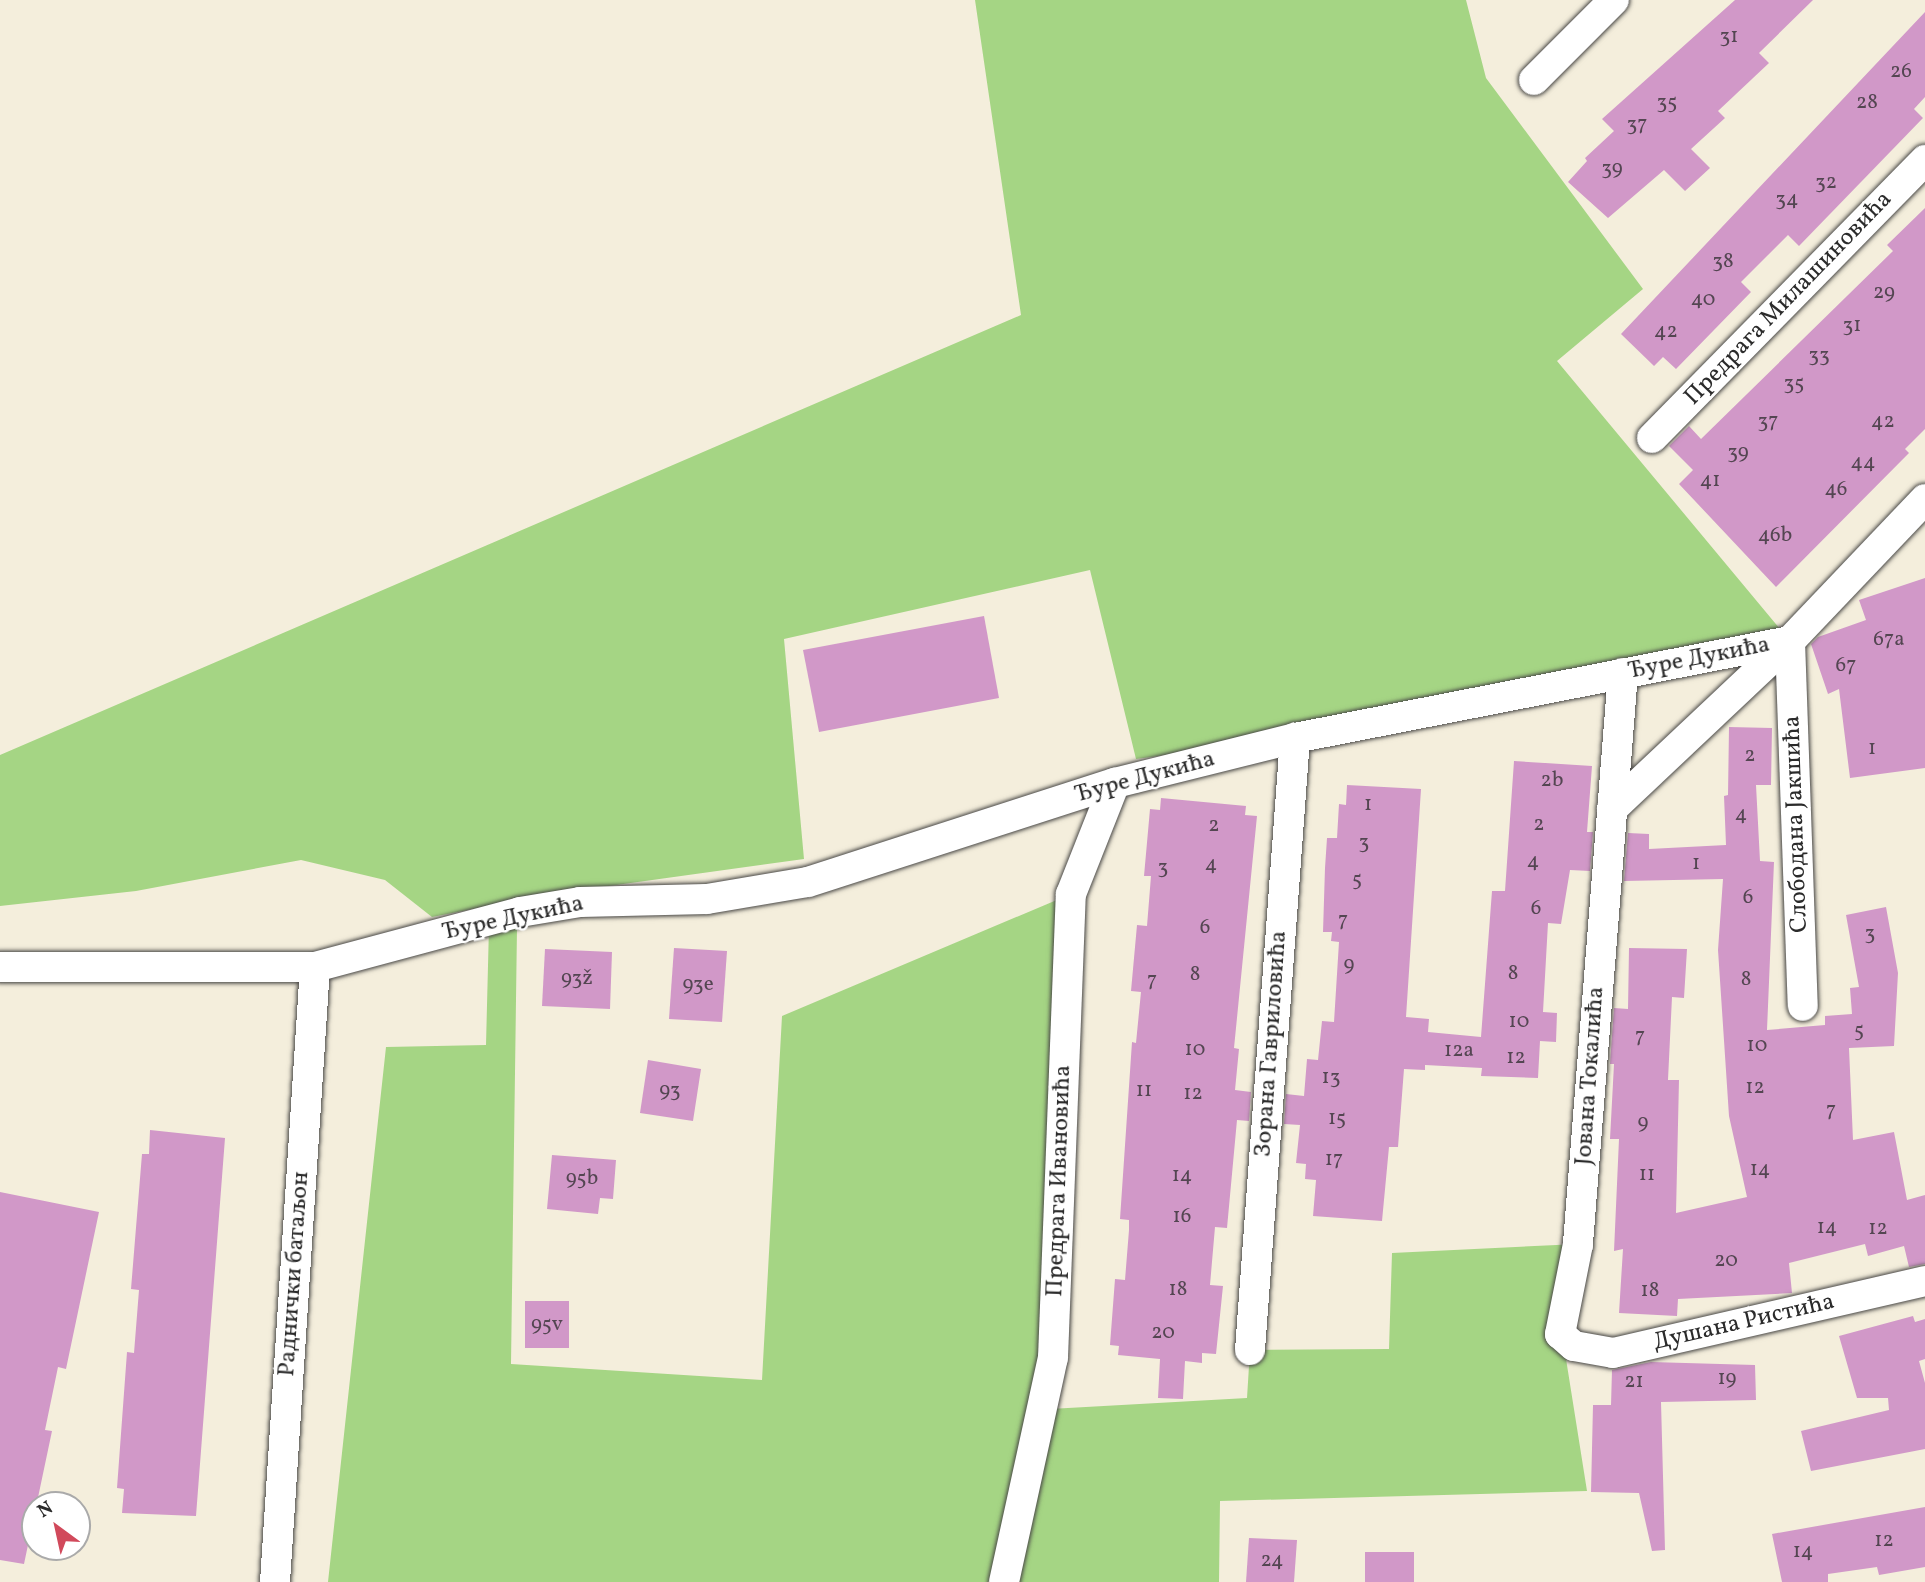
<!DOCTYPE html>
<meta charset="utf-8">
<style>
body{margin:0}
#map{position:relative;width:1925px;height:1582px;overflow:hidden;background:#f4eedc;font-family:Vollkorn,serif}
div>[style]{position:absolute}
.green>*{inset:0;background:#a5d584}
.building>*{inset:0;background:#d198c8}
.roads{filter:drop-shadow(0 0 2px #494846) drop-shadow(0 0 2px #494846)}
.minor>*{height:30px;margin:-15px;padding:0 15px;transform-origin:15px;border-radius:15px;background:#fff}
span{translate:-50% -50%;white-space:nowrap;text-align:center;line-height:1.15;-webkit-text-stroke:5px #fff;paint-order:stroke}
.number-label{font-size:21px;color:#544652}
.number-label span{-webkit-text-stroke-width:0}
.street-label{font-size:24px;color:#2b2b2b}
.north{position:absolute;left:21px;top:1491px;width:70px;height:70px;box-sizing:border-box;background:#fff;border:2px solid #aaa;border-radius:50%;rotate:327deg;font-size:19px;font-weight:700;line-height:28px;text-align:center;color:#2b2b2b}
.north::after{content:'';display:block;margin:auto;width:24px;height:32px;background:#d1495b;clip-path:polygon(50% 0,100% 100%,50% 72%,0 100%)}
</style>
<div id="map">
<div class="green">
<i style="clip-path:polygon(975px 0,1466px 0,1486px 78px,1643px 289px,1557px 361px,1790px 641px,1295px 738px,1136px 759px,1090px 570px,784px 639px,804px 859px,544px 895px,432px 917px,385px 880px,301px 860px,136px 891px,0 906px,0 755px,1021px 315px)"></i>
<i style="clip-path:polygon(1071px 894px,1050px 1409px,1247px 1398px,1250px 1350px,1389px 1349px,1392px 1253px,1578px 1244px,1563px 1340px,1587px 1491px,1220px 1501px,1219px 1582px,328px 1582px,386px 1047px,486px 1045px,489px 926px,517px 928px,511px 1364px,762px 1380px,782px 1016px)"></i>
</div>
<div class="building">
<i style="clip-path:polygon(1735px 0,1813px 0,1759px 53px,1769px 63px,1718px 111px,1725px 118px,1691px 149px,1710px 168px,1685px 191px,1664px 170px,1608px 218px,1568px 182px,1587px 161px,1585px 158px,1614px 131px,1602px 119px)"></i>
<i style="clip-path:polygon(1925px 12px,1925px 97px,1914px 109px,1923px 118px,1799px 246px,1788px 235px,1741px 282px,1751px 292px,1676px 369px,1663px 357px,1654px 366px,1621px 334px)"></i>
<i style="clip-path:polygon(1925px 208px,1925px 429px,1905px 449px,1909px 453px,1776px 587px,1679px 484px,1693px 470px,1669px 446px,1689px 426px,1701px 439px,1893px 251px,1887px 245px)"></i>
<i style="clip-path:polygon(1925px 578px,1925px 768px,1850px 778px,1839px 689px,1828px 694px,1811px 644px,1818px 637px,1866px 620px,1859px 600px)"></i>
<i style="clip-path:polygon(984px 616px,999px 698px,819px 732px,803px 650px)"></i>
<i style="clip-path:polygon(1729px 727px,1772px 728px,1771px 785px,1756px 785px,1760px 861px,1774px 862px,1767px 1030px,1825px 1025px,1825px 1016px,1852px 1014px,1850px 988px,1859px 987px,1846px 915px,1886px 907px,1898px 973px,1894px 1046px,1849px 1048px,1853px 1140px,1894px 1132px,1907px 1200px,1925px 1195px,1925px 1264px,1909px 1267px,1904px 1246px,1868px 1256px,1865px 1244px,1789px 1263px,1792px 1293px,1678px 1299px,1677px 1316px,1619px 1313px,1623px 1249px,1614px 1251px,1619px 1139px,1610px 1139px,1614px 1064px,1610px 1064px,1614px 1008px,1628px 1009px,1629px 948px,1687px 949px,1684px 998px,1672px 997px,1668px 1080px,1679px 1080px,1676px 1213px,1747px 1197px,1729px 1116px,1718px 950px,1723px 879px,1624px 881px,1628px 833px,1649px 834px,1649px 849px,1726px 845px,1724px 796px,1728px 795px)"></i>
<i style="clip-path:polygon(1514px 761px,1592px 766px,1587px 832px,1593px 832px,1590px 871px,1570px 870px,1561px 924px,1548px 923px,1543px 1012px,1557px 1013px,1556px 1042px,1540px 1041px,1538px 1078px,1481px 1076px,1482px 1068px,1425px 1065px,1425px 1070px,1404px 1069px,1398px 1147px,1389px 1147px,1382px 1221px,1313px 1216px,1316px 1180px,1305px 1179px,1306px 1164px,1296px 1163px,1300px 1125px,1284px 1124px,1286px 1094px,1304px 1096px,1307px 1059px,1318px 1060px,1322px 1021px,1334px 1022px,1339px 942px,1331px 941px,1332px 932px,1323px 932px,1325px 868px,1327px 838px,1337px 838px,1339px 804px,1346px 805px,1347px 785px,1421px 789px,1406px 1017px,1429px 1019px,1428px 1032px,1481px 1037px,1492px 891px,1505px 891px)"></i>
<i style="clip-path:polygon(1161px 798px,1246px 806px,1245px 815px,1257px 816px,1234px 1048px,1239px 1049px,1235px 1090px,1251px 1092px,1249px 1121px,1237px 1120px,1227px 1228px,1215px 1227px,1210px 1285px,1223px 1286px,1216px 1354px,1202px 1353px,1202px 1363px,1185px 1361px,1183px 1399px,1158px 1398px,1160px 1359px,1118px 1355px,1119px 1346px,1110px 1345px,1115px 1279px,1125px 1280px,1129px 1230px,1129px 1220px,1120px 1219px,1132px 1042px,1136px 1043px,1141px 992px,1131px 991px,1137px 925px,1147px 926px,1151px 876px,1144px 876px,1150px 809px,1160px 810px)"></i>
<i style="clip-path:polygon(674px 948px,727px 951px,722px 1022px,669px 1019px)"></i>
<i style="clip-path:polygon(545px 949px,612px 952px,610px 1009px,542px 1006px)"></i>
<i style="clip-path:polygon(648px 1060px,701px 1069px,693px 1121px,640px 1113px)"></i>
<i style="clip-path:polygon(150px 1130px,225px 1138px,196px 1516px,122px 1513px,124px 1489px,117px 1488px,127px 1352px,134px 1353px,139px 1290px,131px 1289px,142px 1154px,149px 1154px)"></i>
<i style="clip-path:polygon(552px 1155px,616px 1160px,613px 1199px,600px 1198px,598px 1214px,547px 1209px)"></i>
<i style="clip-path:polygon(0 1192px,99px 1212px,66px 1369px,58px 1367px,45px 1430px,52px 1431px,24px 1564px,0 1560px)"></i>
<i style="clip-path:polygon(525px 1301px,569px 1301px,569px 1348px,525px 1348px)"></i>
<i style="clip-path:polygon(1913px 1316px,1915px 1322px,1925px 1319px,1925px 1359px,1919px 1361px,1925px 1383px,1925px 1449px,1811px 1471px,1801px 1431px,1889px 1410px,1888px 1398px,1857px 1398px,1839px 1336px)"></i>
<i style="clip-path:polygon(1651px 1362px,1755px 1365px,1756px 1400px,1661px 1402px,1665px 1550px,1652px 1551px,1639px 1493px,1591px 1492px,1593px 1405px,1611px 1405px,1612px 1370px)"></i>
<i style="clip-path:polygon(1925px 1507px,1925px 1567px,1879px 1575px,1877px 1567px,1828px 1574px,1828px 1582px,1782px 1582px,1772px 1534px)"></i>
<i style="clip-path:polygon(1249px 1538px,1297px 1540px,1294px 1582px,1246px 1582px)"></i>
<i style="clip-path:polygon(1365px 1552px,1414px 1552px,1414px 1582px,1365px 1582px)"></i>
</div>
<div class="roads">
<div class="minor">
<i style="left:1534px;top:80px;width:113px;rotate:-45deg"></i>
<i style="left:1652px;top:438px;width:390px;rotate:-45.5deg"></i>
<i style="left:1790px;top:641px;width:365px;rotate:88deg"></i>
<i style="left:1623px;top:673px;width:573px;rotate:94.51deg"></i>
<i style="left:1578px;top:1244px;width:92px;rotate:101.3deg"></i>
<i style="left:1560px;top:1334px;width:18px;rotate:41deg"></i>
<i style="left:1574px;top:1346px;width:40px;rotate:10deg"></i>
<i style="left:1613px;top:1353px;width:320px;rotate:-13deg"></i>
<i style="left:1612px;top:809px;width:245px;rotate:-43.3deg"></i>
<i style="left:1790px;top:641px;width:196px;rotate:-46.4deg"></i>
<i style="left:0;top:967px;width:315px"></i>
<i style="left:315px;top:967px;width:212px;rotate:-15deg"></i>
<i style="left:520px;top:912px;width:61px;rotate:-9.5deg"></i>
<i style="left:580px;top:902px;width:127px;rotate:-1.4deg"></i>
<i style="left:707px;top:899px;width:102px;rotate:-9.6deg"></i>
<i style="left:808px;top:882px;width:323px;rotate:-17.9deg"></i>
<i style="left:1115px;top:783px;width:186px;rotate:-14deg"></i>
<i style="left:1295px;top:738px;width:504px;rotate:-11.09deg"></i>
<i style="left:1250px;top:1350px;width:614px;rotate:-85.79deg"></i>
<i style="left:275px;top:1582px;width:616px;rotate:-86.28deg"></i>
<i style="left:1004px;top:1582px;width:229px;rotate:-77.7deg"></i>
<i style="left:1053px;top:1358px;width:464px;rotate:-87.8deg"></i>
<i style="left:1071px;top:894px;width:119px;rotate:-68.4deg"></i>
</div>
</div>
<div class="number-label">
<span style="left:1729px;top:37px">31</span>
<span style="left:1901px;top:72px">26</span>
<span style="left:1667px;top:103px">35</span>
<span style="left:1867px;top:103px">28</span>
<span style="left:1637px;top:125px">37</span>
<span style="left:1612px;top:169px">39</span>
<span style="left:1826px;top:183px">32</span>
<span style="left:1787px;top:200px">34</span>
<span style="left:1723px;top:262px">38</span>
<span style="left:1884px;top:293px">29</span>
<span style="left:1703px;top:300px">40</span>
<span style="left:1852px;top:326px">31</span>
<span style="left:1666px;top:332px">42</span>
<span style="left:1819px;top:356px">33</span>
<span style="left:1794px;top:384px">35</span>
<span style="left:1768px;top:422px">37</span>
<span style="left:1883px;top:422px">42</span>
<span style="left:1738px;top:453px">39</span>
<span style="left:1863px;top:463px">44</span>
<span style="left:1710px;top:481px">41</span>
<span style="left:1836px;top:490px">46</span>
<span style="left:1775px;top:536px">46b</span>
<span style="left:1889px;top:640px">67a</span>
<span style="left:1846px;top:666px">67</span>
<span style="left:1872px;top:749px">1</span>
<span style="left:1750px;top:756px">2</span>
<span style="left:1552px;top:781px">2b</span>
<span style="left:1368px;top:805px">1</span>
<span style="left:1741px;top:815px">4</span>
<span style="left:1539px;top:825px">2</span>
<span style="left:1214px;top:826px">2</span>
<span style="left:1364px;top:843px">3</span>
<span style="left:1533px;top:862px">4</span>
<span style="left:1696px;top:864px">1</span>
<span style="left:1211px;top:865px">4</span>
<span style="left:1163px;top:868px">3</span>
<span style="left:1357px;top:880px">5</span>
<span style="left:1748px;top:898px">6</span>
<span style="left:1536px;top:909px">6</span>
<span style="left:1343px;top:921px">7</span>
<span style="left:1205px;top:928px">6</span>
<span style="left:1870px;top:934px">3</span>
<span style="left:1349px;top:965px">9</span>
<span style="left:1513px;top:974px">8</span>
<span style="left:1195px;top:975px">8</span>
<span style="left:577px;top:979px">93ž</span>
<span style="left:1746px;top:980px">8</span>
<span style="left:1152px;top:981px">7</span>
<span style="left:698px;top:985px">93e</span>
<span style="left:1519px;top:1022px">10</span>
<span style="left:1859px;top:1031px">5</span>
<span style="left:1640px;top:1037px">7</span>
<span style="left:1757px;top:1046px">10</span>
<span style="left:1195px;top:1050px">10</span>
<span style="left:1459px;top:1051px">12a</span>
<span style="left:1516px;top:1058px">12</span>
<span style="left:1331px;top:1078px">13</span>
<span style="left:1755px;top:1088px">12</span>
<span style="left:670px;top:1091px">93</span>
<span style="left:1144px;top:1091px">11</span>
<span style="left:1193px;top:1094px">12</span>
<span style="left:1831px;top:1111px">7</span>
<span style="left:1337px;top:1119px">15</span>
<span style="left:1643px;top:1123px">9</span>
<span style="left:1334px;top:1160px">17</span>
<span style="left:1760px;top:1170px">14</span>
<span style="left:1647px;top:1175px">11</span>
<span style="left:1182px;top:1176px">14</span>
<span style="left:582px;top:1179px">95b</span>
<span style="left:1182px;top:1217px">16</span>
<span style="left:1827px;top:1228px">14</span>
<span style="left:1878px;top:1229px">12</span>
<span style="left:1726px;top:1261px">20</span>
<span style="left:1178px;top:1290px">18</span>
<span style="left:1650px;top:1291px">18</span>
<span style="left:547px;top:1325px">95v</span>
<span style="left:1163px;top:1333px">20</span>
<span style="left:1727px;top:1379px">19</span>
<span style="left:1634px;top:1382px">21</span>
<span style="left:1884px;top:1541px">12</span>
<span style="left:1803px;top:1552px">14</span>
<span style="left:1272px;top:1561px">24</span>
</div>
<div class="street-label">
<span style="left:1789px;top:299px;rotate:-46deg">Предрага Милашиновића</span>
<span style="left:1699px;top:659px;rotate:-11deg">Ђуре Дукића</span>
<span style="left:1145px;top:778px;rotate:-15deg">Ђуре Дукића</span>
<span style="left:1797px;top:824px;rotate:-92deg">Слободана Јакшића</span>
<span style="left:513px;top:919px;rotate:-12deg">Ђуре Дукића</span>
<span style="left:1272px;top:1044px;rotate:-86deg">Зорана Гавриловића</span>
<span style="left:1591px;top:1076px;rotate:-86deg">Јована Токалића</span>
<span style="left:1060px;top:1181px;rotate:-88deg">Предрага Ивановића</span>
<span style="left:295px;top:1274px;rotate:-86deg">Раднички батаљон</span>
<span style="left:1744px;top:1323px;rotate:-13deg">Душана Ристића</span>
</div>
<div class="north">N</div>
</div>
